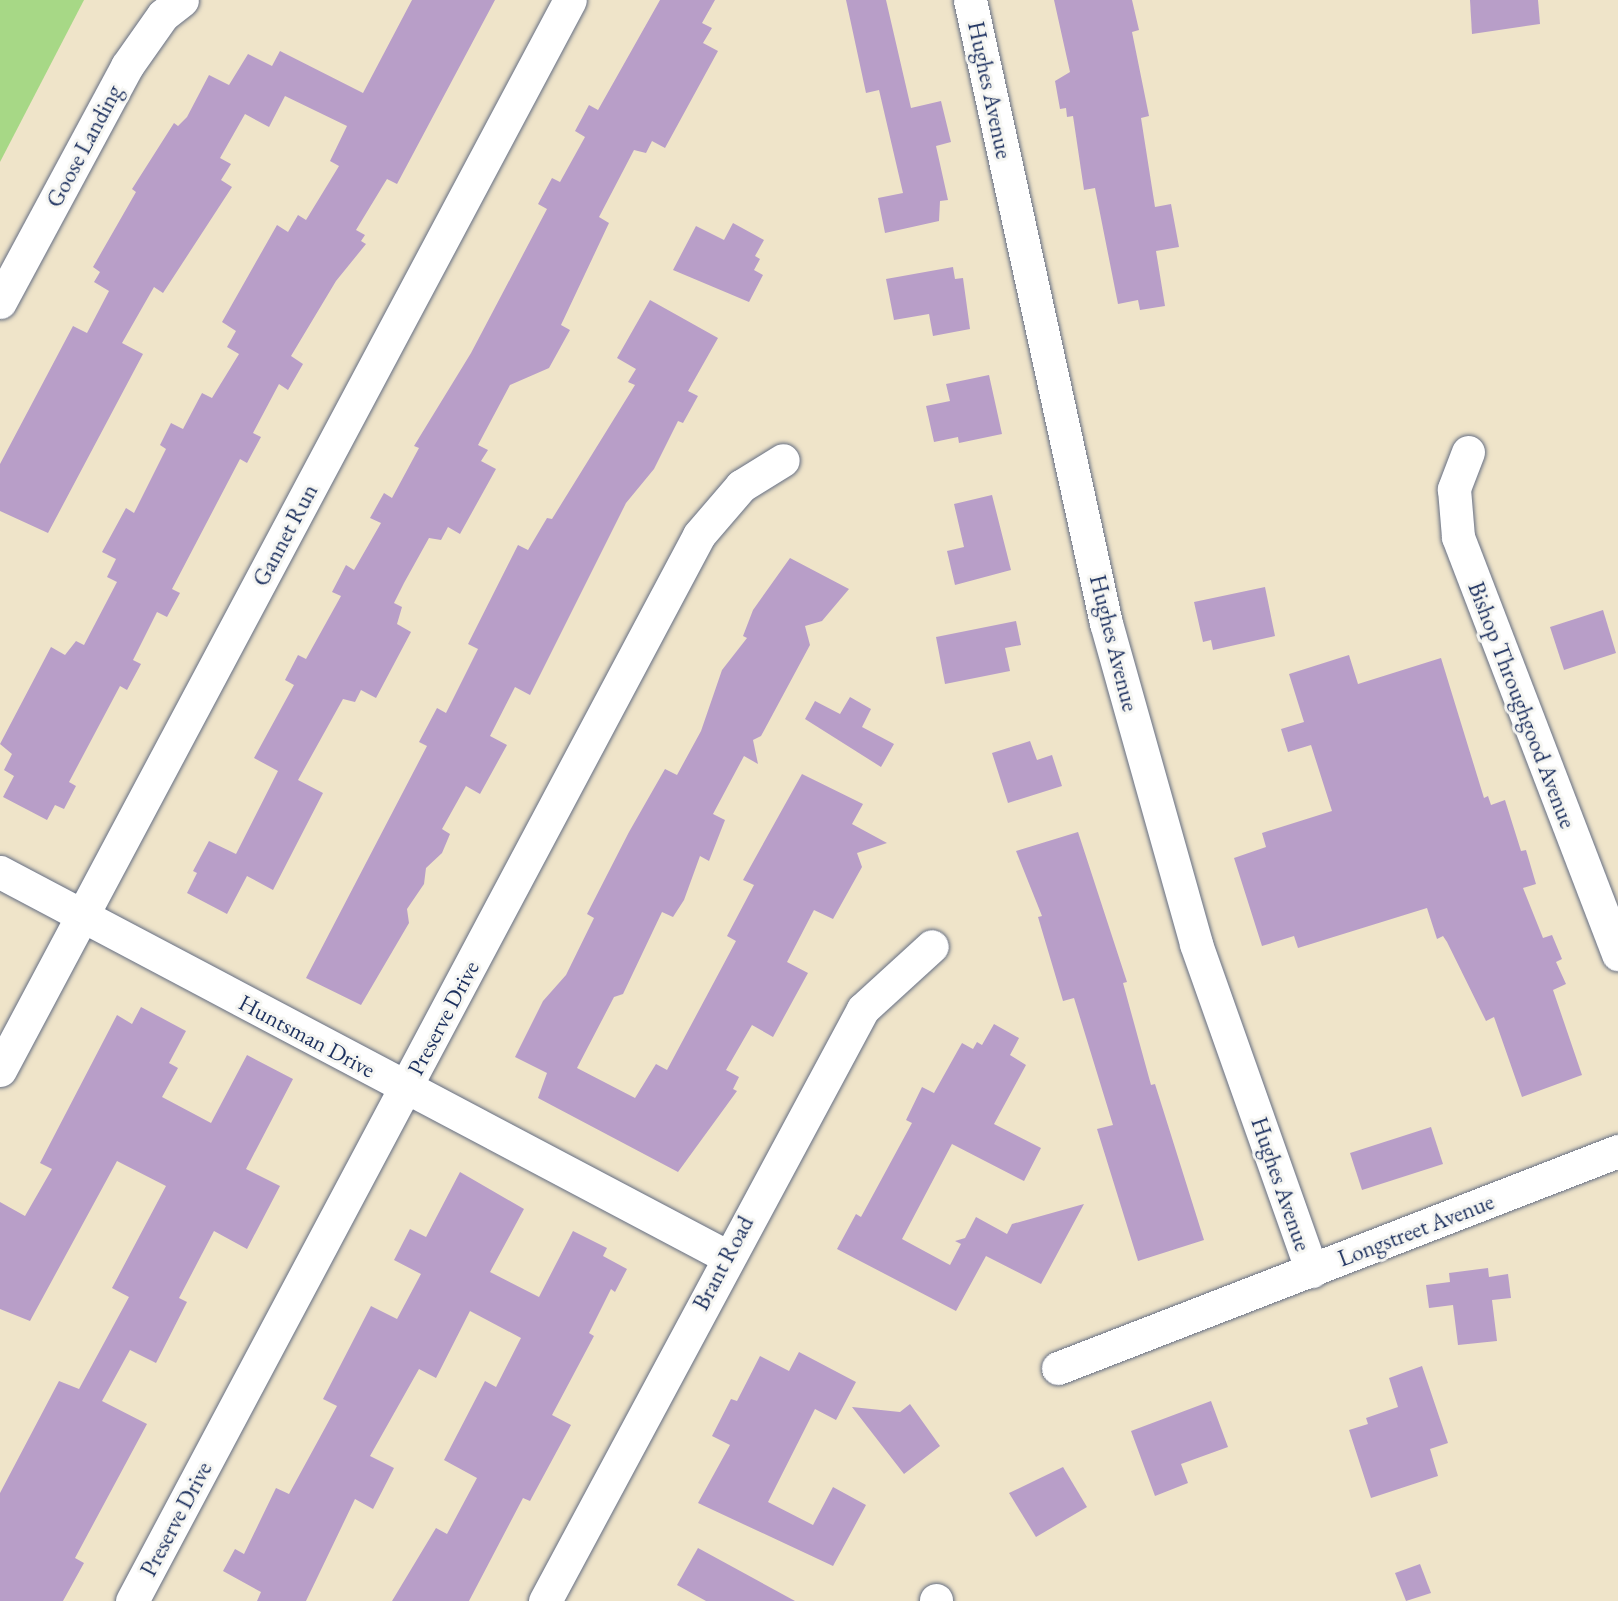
<!DOCTYPE html>
<style>
body{margin:0}
#map{position:relative;width:1618px;height:1601px;overflow:hidden;background:#efe4c9;font-family:"EB Garamond",serif}
div>[style]{position:absolute}
.green>*{inset:0;background:#a7d886}
.building>*{inset:0;background:#b89ec8}
.roads{filter:drop-shadow(0 0 2px #656e83) drop-shadow(0 0 2px #656e83)}
.minor>*{height:33px;margin:-16.5px;padding:0 16.5px;transform-origin:16.5px;border-radius:16.5px;background:#fff}
span{translate:-50% -50%;white-space:nowrap;text-align:center;line-height:1.15;-webkit-text-stroke:6px #f6f6f2;paint-order:stroke}
.street-label{font-size:23px;color:#1b2f5e}
</style>
<div id="map">
<div class="green">
<i style="clip-path:polygon(0 0,84px 0,0 162px)"></i>
</div>
<div class="building">
<i style="clip-path:polygon(412px 0,495px 0,397px 184px,387px 179px,356px 230px,365px 235px,361px 241px,366px 244px,336px 281px,291px 356px,303px 364px,288px 390px,279px 384px,253px 433px,261px 437px,247px 463px,240px 459px,172px 589px,180px 593px,167px 617px,157px 612px,133px 660px,141px 664px,127px 690px,120px 686px,69px 782px,76px 786px,64px 809px,55px 805px,47px 820px,3px 797px,14px 776px,4px 770px,12px 754px,0 744px,51px 647px,65px 655px,76px 641px,84px 645px,117px 582px,107px 577px,116px 559px,102px 552px,126px 508px,134px 513px,166px 449px,160px 445px,171px 423px,183px 429px,202px 393px,212px 398px,239px 354px,227px 347px,236px 331px,222px 322px,277px 225px,288px 232px,298px 215px,306px 220px,339px 166px,330px 161px,347px 126px,285px 96px,269px 127px,245px 114px,220px 158px,231px 164px,221px 180px,232px 187px,163px 293px,154px 287px,122px 343px,143px 354px,48px 533px,0 511px,0 464px,73px 326px,87px 333px,109px 291px,94px 282px,100px 272px,93px 267px,136px 192px,132px 189px,174px 123px,178px 126px,187px 117px,209px 75px,229px 85px,248px 54px,272px 66px,280px 51px,363px 93px)"></i>
<i style="clip-path:polygon(660px 0,715px 0,702px 23px,712px 28px,703px 43px,718px 51px,665px 148px,652px 141px,646px 153px,634px 150px,599px 217px,609px 223px,561px 325px,570px 330px,549px 368px,510px 385px,478px 445px,488px 450px,481px 461px,496px 469px,460px 534px,448px 527px,441px 540px,429px 538px,404px 583px,394px 603px,402px 607px,397px 624px,411px 632px,376px 698px,361px 690px,355px 702px,343px 699px,298px 780px,323px 793px,273px 890px,247px 876px,227px 914px,187px 893px,197px 873px,193px 871px,209px 841px,236px 854px,278px 771px,254px 758px,294px 685px,285px 680px,298px 655px,306px 659px,341px 596px,332px 592px,346px 565px,354px 570px,381px 523px,370px 518px,384px 493px,392px 498px,419px 448px,414px 446px,471px 353px,547px 209px,538px 204px,552px 178px,560px 182px,585px 137px,575px 131px,589px 105px,598px 110px)"></i>
<i style="clip-path:polygon(846px 0,886px 0,911px 108px,941px 101px,951px 142px,936px 146px,948px 200px,940px 201px,939px 221px,885px 233px,878px 198px,903px 193px,879px 90px,866px 93px)"></i>
<i style="clip-path:polygon(1054px 0,1132px 0,1139px 30px,1132px 32px,1149px 116px,1141px 118px,1155px 207px,1171px 204px,1179px 247px,1156px 251px,1165px 306px,1140px 310px,1138px 300px,1118px 304px,1095px 188px,1084px 190px,1073px 116px,1067px 117px,1066px 108px,1060px 109px,1055px 81px,1070px 72px)"></i>
<i style="clip-path:polygon(1470px 0,1538px 0,1540px 24px,1472px 34px)"></i>
<i style="clip-path:polygon(733px 223px,764px 240px,755px 256px,760px 259px,754px 270px,763px 275px,749px 302px,673px 270px,696px 226px,724px 240px)"></i>
<i style="clip-path:polygon(953px 267px,955px 279px,963px 278px,970px 329px,933px 336px,929px 314px,894px 320px,886px 279px)"></i>
<i style="clip-path:polygon(650px 300px,718px 338px,688px 391px,698px 396px,683px 423px,678px 421px,654px 469px,626px 503px,530px 695px,515px 687px,490px 736px,507px 745px,480px 794px,466px 786px,442px 829px,450px 834px,442px 853px,426px 868px,424px 884px,407px 909px,409px 923px,361px 1005px,306px 978px,427px 746px,419px 742px,437px 708px,446px 713px,478px 649px,468px 644px,518px 545px,528px 550px,547px 518px,552px 519px,635px 385px,628px 382px,636px 369px,617px 358px)"></i>
<i style="clip-path:polygon(989px 375px,1002px 434px,959px 443px,958px 437px,934px 442px,926px 406px,950px 401px,946px 384px)"></i>
<i style="clip-path:polygon(992px 495px,1011px 570px,955px 585px,947px 551px,964px 547px,954px 504px)"></i>
<i style="clip-path:polygon(790px 558px,849px 589px,822px 621px,805px 626px,810px 645px,761px 736px,753px 740px,758px 764px,744px 756px,713px 814px,725px 820px,709px 861px,700px 856px,684px 900px,673px 917px,662px 912px,623px 994px,614px 997px,577px 1068px,635px 1098px,656px 1064px,667px 1070px,736px 941px,727px 936px,754px 885px,743px 880px,802px 774px,863px 804px,852px 824px,887px 843px,857px 853px,862px 867px,833px 919px,814px 910px,787px 962px,808px 973px,773px 1037px,752px 1025px,726px 1070px,739px 1077px,733px 1089px,737px 1091px,678px 1172px,538px 1098px,547px 1073px,515px 1057px,543px 1001px,566px 975px,594px 918px,587px 914px,629px 832px,665px 769px,677px 775px,701px 731px,722px 670px,747px 638px,743px 636px,753px 610px)"></i>
<i style="clip-path:polygon(1265px 587px,1275px 636px,1213px 650px,1211px 640px,1203px 642px,1194px 602px)"></i>
<i style="clip-path:polygon(1603px 610px,1616px 653px,1564px 670px,1550px 627px)"></i>
<i style="clip-path:polygon(1016px 621px,1021px 645px,1005px 648px,1010px 671px,945px 684px,936px 637px)"></i>
<i style="clip-path:polygon(1349px 655px,1358px 684px,1441px 658px,1484px 798px,1488px 796px,1491px 805px,1505px 800px,1521px 851px,1526px 850px,1536px 884px,1523px 888px,1543px 938px,1552px 935px,1562px 959px,1556px 962px,1566px 984px,1553px 990px,1582px 1075px,1522px 1097px,1494px 1017px,1486px 1021px,1447px 942px,1443px 936px,1437px 939px,1427px 908px,1298px 948px,1294px 936px,1262px 946px,1234px 858px,1266px 847px,1262px 833px,1332px 811px,1311px 745px,1288px 752px,1281px 729px,1304px 722px,1289px 674px)"></i>
<i style="clip-path:polygon(850px 697px,871px 709px,862px 727px,894px 744px,881px 767px,805px 719px,815px 701px,840px 714px)"></i>
<i style="clip-path:polygon(1030px 741px,1037px 760px,1052px 755px,1062px 786px,1008px 803px,992px 753px)"></i>
<i style="clip-path:polygon(1078px 832px,1127px 982px,1123px 983px,1151px 1085px,1155px 1084px,1204px 1240px,1138px 1261px,1097px 1129px,1113px 1125px,1074px 998px,1063px 1001px,1038px 917px,1042px 916px,1016px 851px)"></i>
<i style="clip-path:polygon(141px 1007px,186px 1031px,169px 1063px,178px 1068px,162px 1097px,211px 1123px,247px 1055px,293px 1079px,246px 1169px,280px 1186px,247px 1249px,214px 1231px,179px 1298px,187px 1302px,156px 1363px,130px 1350px,102px 1401px,147px 1424px,75px 1558px,84px 1563px,63px 1601px,0 1601px,0 1493px,59px 1381px,79px 1389px,129px 1297px,112px 1288px,166px 1186px,117px 1161px,30px 1321px,0 1309px,0 1202px,25px 1216px,52px 1169px,40px 1163px,117px 1015px,132px 1024px)"></i>
<i style="clip-path:polygon(994px 1024px,1019px 1038px,1010px 1055px,1026px 1065px,994px 1124px,1041px 1148px,1024px 1181px,952px 1144px,902px 1239px,950px 1265px,961px 1244px,955px 1241px,965px 1238px,976px 1217px,1007px 1234px,1012px 1224px,1084px 1204px,1041px 1284px,986px 1256px,956px 1311px,837px 1249px,856px 1214px,861px 1217px,912px 1123px,906px 1120px,922px 1087px,934px 1093px,962px 1043px,973px 1049px,977px 1042px,982px 1045px)"></i>
<i style="clip-path:polygon(1431px 1127px,1443px 1164px,1362px 1190px,1350px 1153px)"></i>
<i style="clip-path:polygon(460px 1172px,524px 1209px,490px 1272px,539px 1297px,573px 1231px,607px 1248px,603px 1256px,627px 1269px,615px 1292px,611px 1289px,589px 1333px,594px 1336px,552px 1415px,571px 1425px,530px 1501px,523px 1498px,469px 1601px,392px 1601px,436px 1528px,447px 1534px,477px 1478px,444px 1460px,485px 1381px,496px 1387px,521px 1338px,470px 1311px,436px 1378px,419px 1369px,370px 1456px,394px 1468px,373px 1509px,355px 1499px,306px 1601px,257px 1601px,261px 1592px,223px 1571px,235px 1549px,244px 1554px,276px 1488px,289px 1494px,337px 1406px,323px 1399px,371px 1306px,397px 1319px,421px 1274px,394px 1260px,410px 1229px,426px 1237px)"></i>
<i style="clip-path:polygon(1488px 1268px,1489px 1277px,1508px 1274px,1511px 1298px,1492px 1300px,1497px 1341px,1458px 1345px,1453px 1305px,1429px 1308px,1426px 1285px,1450px 1282px,1449px 1273px)"></i>
<i style="clip-path:polygon(799px 1352px,856px 1382px,836px 1420px,815px 1409px,768px 1502px,813px 1525px,833px 1487px,866px 1505px,833px 1566px,698px 1503px,730px 1445px,712px 1436px,731px 1399px,737px 1401px,760px 1356px,789px 1371px)"></i>
<i style="clip-path:polygon(1422px 1366px,1448px 1443px,1430px 1449px,1438px 1476px,1371px 1498px,1349px 1430px,1368px 1424px,1366px 1418px,1398px 1407px,1389px 1378px)"></i>
<i style="clip-path:polygon(1211px 1401px,1228px 1447px,1181px 1464px,1188px 1483px,1155px 1496px,1131px 1431px)"></i>
<i style="clip-path:polygon(910px 1404px,940px 1446px,904px 1474px,852px 1407px,900px 1412px)"></i>
<i style="clip-path:polygon(1063px 1467px,1087px 1507px,1036px 1537px,1009px 1493px)"></i>
<i style="clip-path:polygon(698px 1548px,795px 1601px,706px 1601px,677px 1585px)"></i>
<i style="clip-path:polygon(1420px 1564px,1431px 1593px,1406px 1601px,1395px 1573px)"></i>
</div>
<div class="roads">
<div class="minor">
<i style="left:970px;top:0;width:638px;rotate:77.69deg"></i>
<i style="left:1106px;top:623px;width:333px;rotate:74.3deg"></i>
<i style="left:1196px;top:944px;width:347px;rotate:70.5deg"></i>
<i style="left:0;top:302px;width:268px;rotate:-61.7deg"></i>
<i style="left:127px;top:66px;width:62px;rotate:-54.8deg"></i>
<i style="left:163px;top:15px;width:24px;rotate:-38deg"></i>
<i style="left:1468px;top:452px;width:40px;rotate:111deg"></i>
<i style="left:1454px;top:489px;width:48px;rotate:85.2deg"></i>
<i style="left:1458px;top:537px;width:447px;rotate:69deg"></i>
<i style="left:0;top:872px;width:821px;rotate:27.88deg"></i>
<i style="left:0;top:1070px;width:1212px;rotate:-61.96deg"></i>
<i style="left:1058px;top:1368px;width:601px;rotate:-21.18deg"></i>
<i style="left:132px;top:1601px;width:1207px;rotate:-61.99deg"></i>
<i style="left:699px;top:535px;width:65px;rotate:-49.4deg"></i>
<i style="left:741px;top:486px;width:49px;rotate:-31.8deg"></i>
<i style="left:545px;top:1601px;width:672px;rotate:-61.76deg"></i>
<i style="left:863px;top:1009px;width:93px;rotate:-42.4deg"></i>
<i style="left:936px;top:1601px;width:1px;rotate:-90deg"></i>
</div>
</div>
<div class="street-label">
<span style="left:990px;top:90px;rotate:78deg">Hughes Avenue</span>
<span style="left:84px;top:146px;rotate:-62deg">Goose Landing</span>
<span style="left:285px;top:535px;rotate:-62deg">Gannet Run</span>
<span style="left:1114px;top:643px;rotate:76deg">Hughes Avenue</span>
<span style="left:1522px;top:705px;rotate:69deg">Bishop Throughgood Avenue</span>
<span style="left:443px;top:1018px;rotate:-62deg">Preserve Drive</span>
<span style="left:307px;top:1036px;rotate:28deg">Huntsman Drive</span>
<span style="left:1281px;top:1184px;rotate:71deg">Hughes Avenue</span>
<span style="left:1416px;top:1230px;rotate:-21deg">Longstreet Avenue</span>
<span style="left:723px;top:1263px;rotate:-62deg">Brant Road</span>
<span style="left:176px;top:1519px;rotate:-62deg">Preserve Drive</span>
</div>
</div>
